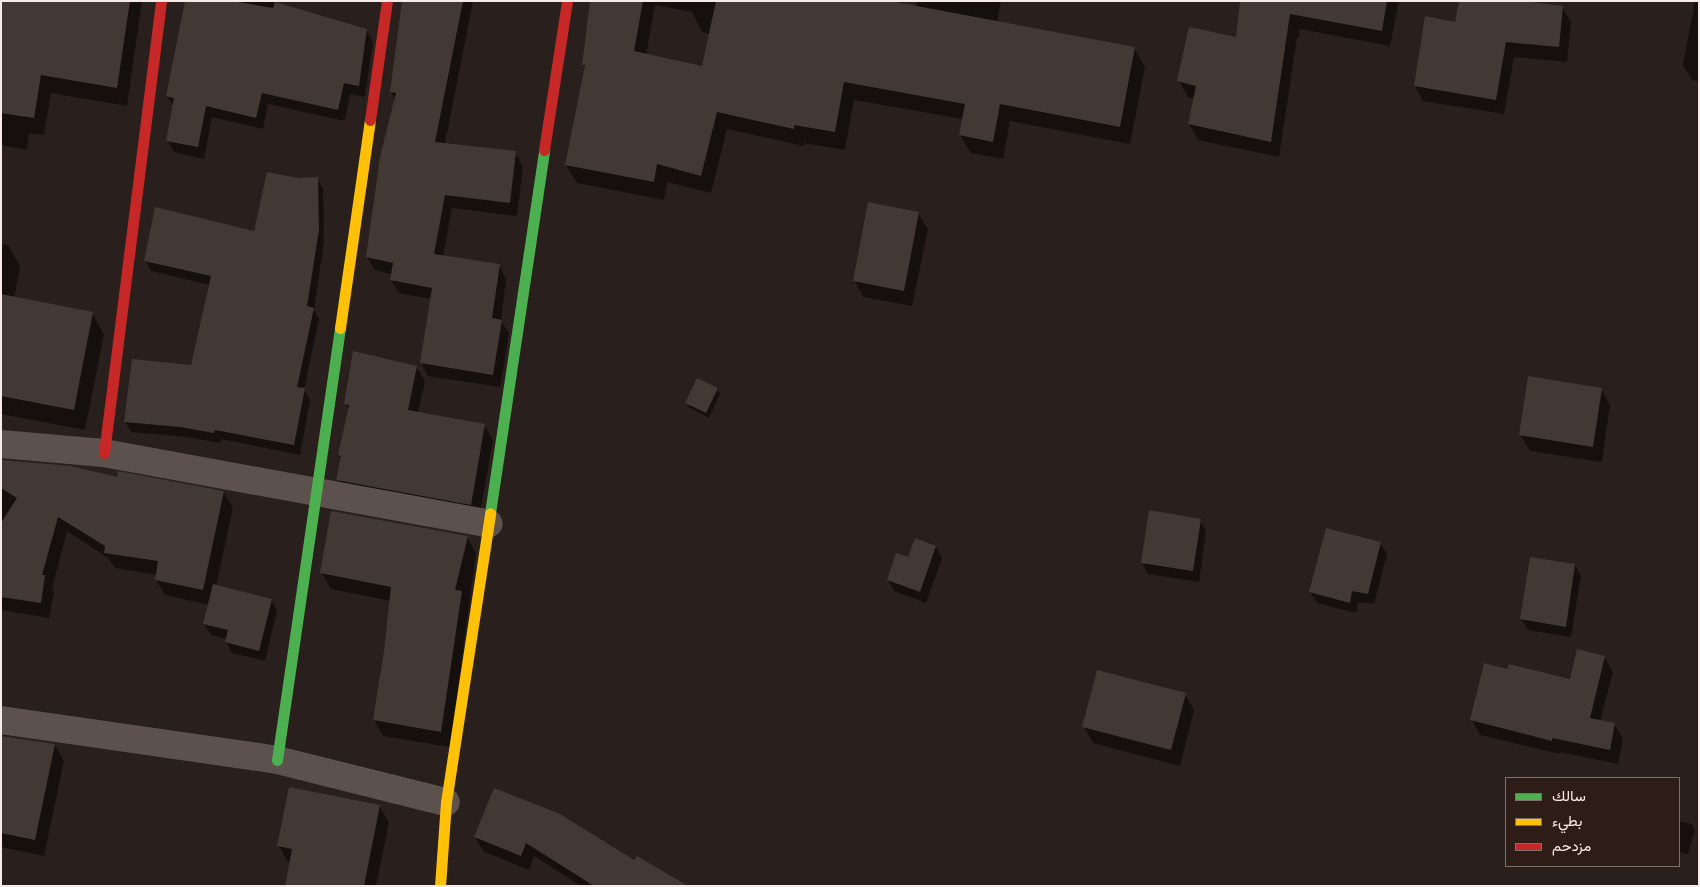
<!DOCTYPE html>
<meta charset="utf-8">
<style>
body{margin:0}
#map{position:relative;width:1700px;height:887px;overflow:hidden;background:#291f1c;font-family:Manrope,Vazirmatn,sans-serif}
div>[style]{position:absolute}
.shadow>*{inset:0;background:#0007}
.building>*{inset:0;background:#423935}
.street>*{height:28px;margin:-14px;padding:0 14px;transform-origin:14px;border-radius:14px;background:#5d514e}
.fast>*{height:11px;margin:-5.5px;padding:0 5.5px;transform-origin:5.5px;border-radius:5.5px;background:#4caf50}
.slow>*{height:11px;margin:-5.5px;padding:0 5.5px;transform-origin:5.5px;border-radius:5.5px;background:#ffc107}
.jam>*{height:11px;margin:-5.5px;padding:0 5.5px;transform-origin:5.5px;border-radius:5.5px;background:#c62828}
span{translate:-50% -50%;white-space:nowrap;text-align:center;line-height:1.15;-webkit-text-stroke:4px #2e1c17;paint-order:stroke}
.frame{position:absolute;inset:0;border:2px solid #f8ebe7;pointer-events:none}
.legend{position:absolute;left:1505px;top:777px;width:175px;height:90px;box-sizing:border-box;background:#2e1c17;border:1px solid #7f6f6a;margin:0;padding:6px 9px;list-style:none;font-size:15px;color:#f8ebe7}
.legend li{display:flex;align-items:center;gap:10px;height:25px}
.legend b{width:25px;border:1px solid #7f6f6a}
</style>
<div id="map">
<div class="shadow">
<i style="clip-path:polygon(1px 1px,142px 1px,127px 106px,51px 93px,44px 135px,29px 133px,27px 150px,1px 145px)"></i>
<i style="clip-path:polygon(186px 1px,269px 1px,366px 30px,373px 42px,365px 97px,350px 94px,345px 121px,268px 104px,263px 129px,212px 117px,204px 159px,174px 152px,167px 140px,174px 107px,167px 96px)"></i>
<i style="clip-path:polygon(403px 1px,473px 1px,445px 144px,515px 153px,523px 166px,517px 216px,452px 208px,443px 257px,499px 265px,506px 279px,501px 320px,509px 334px,500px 387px,428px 376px,421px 363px,431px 299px,399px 293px,391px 280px,392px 274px,375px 270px,367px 257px,396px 100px,391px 92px)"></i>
<i style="clip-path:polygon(evenodd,591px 1px,883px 1px,916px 7px,917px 1px,1001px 1px,997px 23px,1134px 48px,1145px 67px,1130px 144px,1010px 121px,1003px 159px,971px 153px,960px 135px,963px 119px,854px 100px,845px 150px,804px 143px,804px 146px,727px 129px,711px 193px,667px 182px,664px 200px,577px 183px,566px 165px,586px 69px,583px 65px,586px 34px,591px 1px,655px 5px,692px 12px,702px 32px,710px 34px,703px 67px,646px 55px,655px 5px)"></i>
<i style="clip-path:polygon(1241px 1px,1399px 1px,1390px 46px,1300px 29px,1299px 38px,1297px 38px,1279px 157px,1198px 140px,1189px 124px,1195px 98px,1188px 97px,1179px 81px,1238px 39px)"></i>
<i style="clip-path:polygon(1695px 1px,1699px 1px,1699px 81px,1692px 80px,1683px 65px)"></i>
<i style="clip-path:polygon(1562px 7px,1571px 22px,1567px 62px,1514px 57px,1504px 114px,1423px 101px,1415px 86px,1456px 24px)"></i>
<i style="clip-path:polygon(317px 178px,323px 189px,324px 242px,314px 310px,319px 319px,304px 390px,310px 400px,300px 455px,221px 439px,220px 443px,187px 437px,131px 432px,125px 421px,192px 366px,210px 285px,151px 271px,145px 260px,255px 232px,298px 179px)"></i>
<i style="clip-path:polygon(918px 213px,928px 229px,912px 306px,863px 297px,854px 280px)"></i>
<i style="clip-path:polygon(1px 244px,8px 245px,20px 266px,14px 298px,92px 313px,104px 334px,85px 430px,1px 414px)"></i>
<i style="clip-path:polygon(416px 367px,425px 381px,418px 413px,485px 426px,493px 440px,479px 518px,346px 494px,338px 480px,342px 459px,339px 455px,349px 410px,346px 404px)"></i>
<i style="clip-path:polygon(717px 389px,720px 394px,709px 418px,690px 408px,687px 403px)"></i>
<i style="clip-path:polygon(1601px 389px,1610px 405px,1602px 462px,1530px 451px,1520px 435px)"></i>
<i style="clip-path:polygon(1px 461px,224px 492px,233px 508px,216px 586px,271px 600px,277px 611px,265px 661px,232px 653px,226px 642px,227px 639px,211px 635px,204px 624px,209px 605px,165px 595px,156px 580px,157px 575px,115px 568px,108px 558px,67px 531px,52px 588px,54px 592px,49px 618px,1px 610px)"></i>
<i style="clip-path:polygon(1150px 512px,1200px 520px,1206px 531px,1199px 582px,1148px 574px,1142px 563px)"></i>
<i style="clip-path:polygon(467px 537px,476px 553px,450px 747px,383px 736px,374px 720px,391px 601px,331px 589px,321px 572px)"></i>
<i style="clip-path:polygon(1380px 543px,1387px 554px,1374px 604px,1358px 602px,1356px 613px,1317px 603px,1310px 592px)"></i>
<i style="clip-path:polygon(936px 547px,942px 558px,926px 603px,894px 591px,888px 580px,909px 559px)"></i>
<i style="clip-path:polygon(1575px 565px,1581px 576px,1571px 637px,1528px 630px,1521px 619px)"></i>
<i style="clip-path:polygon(1604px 657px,1613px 672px,1600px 721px,1614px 724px,1623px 739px,1618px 764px,1560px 752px,1560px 754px,1480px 735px,1472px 720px,1508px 671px,1571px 680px)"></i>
<i style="clip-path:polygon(1185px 694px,1194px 710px,1180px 766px,1093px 743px,1084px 727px)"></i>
<i style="clip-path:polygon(1px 737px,55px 745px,64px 761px,44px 856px,1px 847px)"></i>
<i style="clip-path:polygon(495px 789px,634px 862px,686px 886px,581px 886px,534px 856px,529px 870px,483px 851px,475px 837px)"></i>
<i style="clip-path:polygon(379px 806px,389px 822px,376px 886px,287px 886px,291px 863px,288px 862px,279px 846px)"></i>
<i style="clip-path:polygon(1679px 821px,1692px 824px,1695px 830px,1688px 854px,1679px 852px)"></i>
</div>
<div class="building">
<i style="clip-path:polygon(1px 1px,130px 1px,117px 88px,41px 75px,34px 118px,1px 113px)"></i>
<i style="clip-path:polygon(185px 1px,232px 1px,273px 8px,275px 2px,367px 29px,359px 86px,344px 83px,338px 110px,262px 93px,256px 118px,206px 106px,198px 147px,166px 141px,174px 98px,166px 96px)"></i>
<i style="clip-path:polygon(402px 1px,463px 1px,435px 142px,516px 151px,510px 203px,445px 195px,434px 254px,500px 264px,492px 318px,502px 320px,493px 375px,420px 363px,432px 288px,390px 280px,393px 263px,366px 257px,380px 157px,396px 93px,390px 92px)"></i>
<i style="clip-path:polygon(590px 1px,643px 1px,634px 51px,702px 66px,716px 1px,890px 1px,1135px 47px,1120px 127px,1000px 104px,993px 142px,959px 135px,965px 104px,844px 82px,835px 132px,794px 125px,794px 129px,717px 112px,701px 176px,657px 164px,654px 182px,565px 165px,585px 65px,582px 65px)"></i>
<i style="clip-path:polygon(1240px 1px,1387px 1px,1382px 31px,1290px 14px,1271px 142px,1188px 124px,1196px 86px,1177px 81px,1189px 27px,1236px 37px)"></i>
<i style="clip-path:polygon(1459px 1px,1524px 1px,1563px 6px,1559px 47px,1506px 42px,1496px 100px,1414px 86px,1425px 16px,1455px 22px)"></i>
<i style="clip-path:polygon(267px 172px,298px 178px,318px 177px,319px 230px,307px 306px,314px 308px,297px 387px,305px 388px,294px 445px,215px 430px,214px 433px,180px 427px,124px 422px,132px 359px,191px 365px,211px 276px,144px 261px,155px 207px,254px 231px)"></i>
<i style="clip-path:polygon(868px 202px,919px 212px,904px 291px,853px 281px)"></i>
<i style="clip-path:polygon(1px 294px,93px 312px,74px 410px,1px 396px)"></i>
<i style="clip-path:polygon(353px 351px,417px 366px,408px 410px,485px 424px,471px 505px,336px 480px,341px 456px,338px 455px,349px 405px,344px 404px)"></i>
<i style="clip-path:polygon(1528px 376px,1602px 388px,1593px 447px,1519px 435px)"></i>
<i style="clip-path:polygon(697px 378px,718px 388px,706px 413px,685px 403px)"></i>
<i style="clip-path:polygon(1px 460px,71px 466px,117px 477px,118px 471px,224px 491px,203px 590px,155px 580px,158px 561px,104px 553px,105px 546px,58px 517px,42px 575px,45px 575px,41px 603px,1px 597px,1px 523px,17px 498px,1px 488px)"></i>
<i style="clip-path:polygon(1149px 510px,1201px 519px,1193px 571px,1141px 563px)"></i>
<i style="clip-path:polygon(331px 511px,468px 536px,455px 590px,462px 591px,441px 732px,373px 720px,384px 650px,391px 587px,320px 573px)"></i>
<i style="clip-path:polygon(1326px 528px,1381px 542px,1368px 594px,1352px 591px,1350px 603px,1309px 592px)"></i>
<i style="clip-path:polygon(915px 538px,936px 546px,920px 592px,887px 580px,896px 553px,908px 557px)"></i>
<i style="clip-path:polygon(1530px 557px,1575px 564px,1566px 627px,1520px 619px)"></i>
<i style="clip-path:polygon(213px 584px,272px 599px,259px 651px,225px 642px,228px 630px,203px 624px)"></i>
<i style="clip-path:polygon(1577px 649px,1605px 656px,1590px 718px,1615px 723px,1610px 750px,1552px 738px,1552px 741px,1470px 720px,1484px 663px,1507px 669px,1509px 664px,1570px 679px)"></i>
<i style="clip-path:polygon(1097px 670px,1186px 693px,1171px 750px,1082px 727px)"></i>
<i style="clip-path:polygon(1px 736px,55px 744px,35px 840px,1px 833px)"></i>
<i style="clip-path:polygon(289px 787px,380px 805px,364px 886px,285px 886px,292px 849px,277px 846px)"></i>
<i style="clip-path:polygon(494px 788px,560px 814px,634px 860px,637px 856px,688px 886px,594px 886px,526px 843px,521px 856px,474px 837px)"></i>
</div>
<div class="street">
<i style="left:1px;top:444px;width:103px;rotate:5deg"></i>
<i style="left:104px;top:453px;width:391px;rotate:10.4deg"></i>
<i style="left:1px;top:720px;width:279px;rotate:8.2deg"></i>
<i style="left:277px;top:760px;width:174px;rotate:14deg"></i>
</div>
<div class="fast">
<i style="left:490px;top:513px;width:367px;rotate:-81.5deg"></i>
<i style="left:277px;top:760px;width:437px;rotate:-81.7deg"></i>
</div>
<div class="slow">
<i style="left:340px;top:328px;width:210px;rotate:-81.8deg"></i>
<i style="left:440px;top:886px;width:84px;rotate:-85.9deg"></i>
<i style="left:446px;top:802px;width:292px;rotate:-81.3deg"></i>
</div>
<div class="jam">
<i style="left:370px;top:120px;width:120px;rotate:-81.9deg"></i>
<i style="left:544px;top:150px;width:151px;rotate:-81.2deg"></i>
<i style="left:104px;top:453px;width:456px;rotate:-82.8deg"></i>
</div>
<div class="frame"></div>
<ul class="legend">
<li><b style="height:6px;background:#4caf50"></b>سالك</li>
<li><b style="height:6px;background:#ffc107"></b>بطيء</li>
<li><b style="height:6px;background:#c62828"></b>مزدحم</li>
</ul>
</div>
